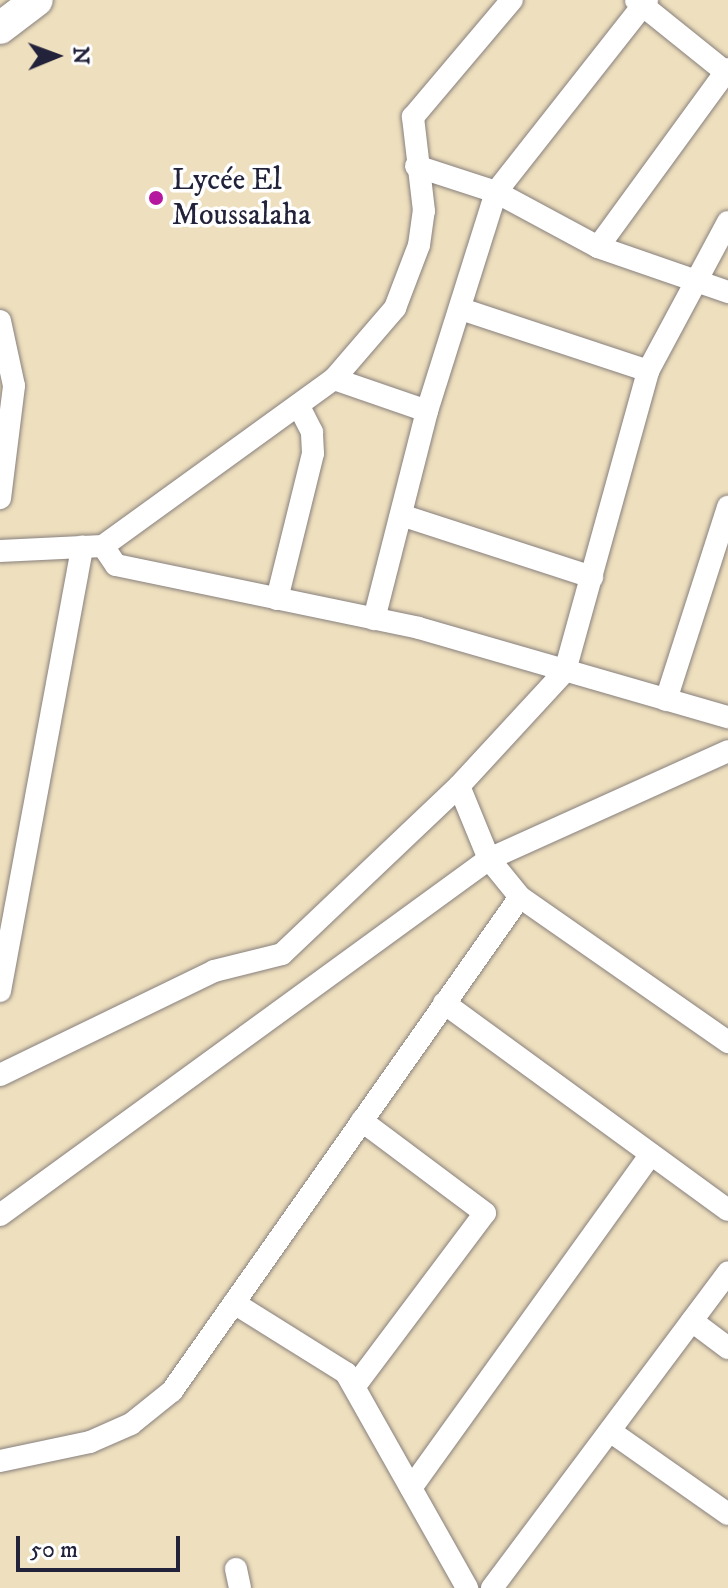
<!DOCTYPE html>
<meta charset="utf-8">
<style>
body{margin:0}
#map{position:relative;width:728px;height:1588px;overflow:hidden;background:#eedfbe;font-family:"IM FELL DW Pica",serif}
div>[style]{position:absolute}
.roads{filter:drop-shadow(0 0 2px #88807c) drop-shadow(0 0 2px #88807c)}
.street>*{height:22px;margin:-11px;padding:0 11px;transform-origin:11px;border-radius:11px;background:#fff}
.secondary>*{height:32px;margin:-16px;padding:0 16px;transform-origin:16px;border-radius:16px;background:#fff}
.dots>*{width:22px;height:22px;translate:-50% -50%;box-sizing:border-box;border:4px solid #fff;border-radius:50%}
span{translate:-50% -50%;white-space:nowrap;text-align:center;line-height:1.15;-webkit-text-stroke:7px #fff;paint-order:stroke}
.poi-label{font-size:30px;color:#22223b}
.left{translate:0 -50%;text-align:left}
.north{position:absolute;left:16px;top:16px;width:80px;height:80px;-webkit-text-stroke:6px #fff;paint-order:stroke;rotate:89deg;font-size:22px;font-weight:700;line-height:32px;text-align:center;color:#22223b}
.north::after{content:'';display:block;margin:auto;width:28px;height:36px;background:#22223b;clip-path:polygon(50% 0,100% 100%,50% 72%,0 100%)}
.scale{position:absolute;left:16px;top:1536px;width:164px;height:36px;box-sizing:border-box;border:4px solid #22223b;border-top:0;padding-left:10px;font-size:24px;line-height:28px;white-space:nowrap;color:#22223b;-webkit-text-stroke:6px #fff;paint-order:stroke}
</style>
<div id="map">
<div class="roads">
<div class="street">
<i style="left:636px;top:0;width:118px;rotate:38.8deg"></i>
<i style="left:416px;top:166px;width:84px;rotate:18deg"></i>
<i style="left:496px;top:192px;width:116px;rotate:28.3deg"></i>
<i style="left:598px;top:247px;width:138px;rotate:19.1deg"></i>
<i style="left:598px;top:247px;width:220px;rotate:-53.9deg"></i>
<i style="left:464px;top:310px;width:194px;rotate:18.3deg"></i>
<i style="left:0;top:321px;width:66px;rotate:77.8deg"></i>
<i style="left:14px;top:386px;width:113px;rotate:97.1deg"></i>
<i style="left:334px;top:379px;width:98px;rotate:19deg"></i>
<i style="left:401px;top:515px;width:201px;rotate:18deg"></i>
<i style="left:103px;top:546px;width:23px;rotate:56deg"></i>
<i style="left:116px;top:565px;width:309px;rotate:11.7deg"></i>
<i style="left:419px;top:628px;width:322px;rotate:16.1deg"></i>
<i style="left:0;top:551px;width:103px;rotate:-2.8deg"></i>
<i style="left:103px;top:546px;width:285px;rotate:-35.9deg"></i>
<i style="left:334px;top:379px;width:94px;rotate:-49.3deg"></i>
<i style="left:395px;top:308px;width:67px;rotate:-69.1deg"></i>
<i style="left:419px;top:245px;width:34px;rotate:-82deg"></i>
<i style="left:424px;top:211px;width:95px;rotate:-96.7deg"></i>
<i style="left:413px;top:117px;width:153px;rotate:-49.8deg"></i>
<i style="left:277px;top:599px;width:150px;rotate:-76.1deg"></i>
<i style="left:313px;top:453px;width:21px;rotate:-93deg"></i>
<i style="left:312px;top:432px;width:30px;rotate:-117deg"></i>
<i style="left:374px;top:619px;width:215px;rotate:-75.7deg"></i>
<i style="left:427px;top:411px;width:230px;rotate:-72.5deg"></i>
<i style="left:496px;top:192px;width:244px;rotate:-51.8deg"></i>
<i style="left:666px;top:700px;width:203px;rotate:-72.2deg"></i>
<i style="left:459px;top:786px;width:79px;rotate:67.7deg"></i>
<i style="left:489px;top:859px;width:49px;rotate:50.8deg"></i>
<i style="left:520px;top:897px;width:254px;rotate:34.9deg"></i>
<i style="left:0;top:991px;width:452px;rotate:-79.5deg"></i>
<i style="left:444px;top:1003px;width:351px;rotate:36.1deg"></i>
<i style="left:0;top:1075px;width:238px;rotate:-25.9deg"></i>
<i style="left:214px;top:971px;width:70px;rotate:-14deg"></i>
<i style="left:282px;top:954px;width:244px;rotate:-43.5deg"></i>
<i style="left:459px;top:786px;width:156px;rotate:-47.3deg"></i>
<i style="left:565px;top:671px;width:311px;rotate:-74.5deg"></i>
<i style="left:648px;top:371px;width:169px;rotate:-61.8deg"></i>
<i style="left:0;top:1215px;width:605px;rotate:-36.06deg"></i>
<i style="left:489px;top:859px;width:262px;rotate:-24.3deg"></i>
<i style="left:234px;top:1303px;width:132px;rotate:32deg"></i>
<i style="left:346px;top:1373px;width:247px;rotate:60.6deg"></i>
<i style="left:692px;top:1321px;width:45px;rotate:36.9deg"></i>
<i style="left:355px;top:1386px;width:216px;rotate:-53.1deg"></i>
<i style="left:485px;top:1213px;width:154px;rotate:-143.2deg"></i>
<i style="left:610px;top:1431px;width:144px;rotate:35.1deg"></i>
<i style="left:0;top:1461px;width:92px;rotate:-11.9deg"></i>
<i style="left:90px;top:1442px;width:45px;rotate:-23.7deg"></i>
<i style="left:131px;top:1424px;width:53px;rotate:-38.8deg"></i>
<i style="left:172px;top:1391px;width:604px;rotate:-54.84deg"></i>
<i style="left:411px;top:1488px;width:411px;rotate:-54.3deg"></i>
<i style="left:236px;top:1569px;width:19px;rotate:78deg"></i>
<i style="left:492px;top:1588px;width:394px;rotate:-53.2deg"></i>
</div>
<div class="secondary">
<i style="left:0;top:28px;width:46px;rotate:-37.1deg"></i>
</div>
</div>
<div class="dots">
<i style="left:156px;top:198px;background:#b5179e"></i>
</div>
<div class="poi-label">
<span class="left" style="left:172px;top:198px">Lycée El<br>Moussalaha</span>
</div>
<div class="north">N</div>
<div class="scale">50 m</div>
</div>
